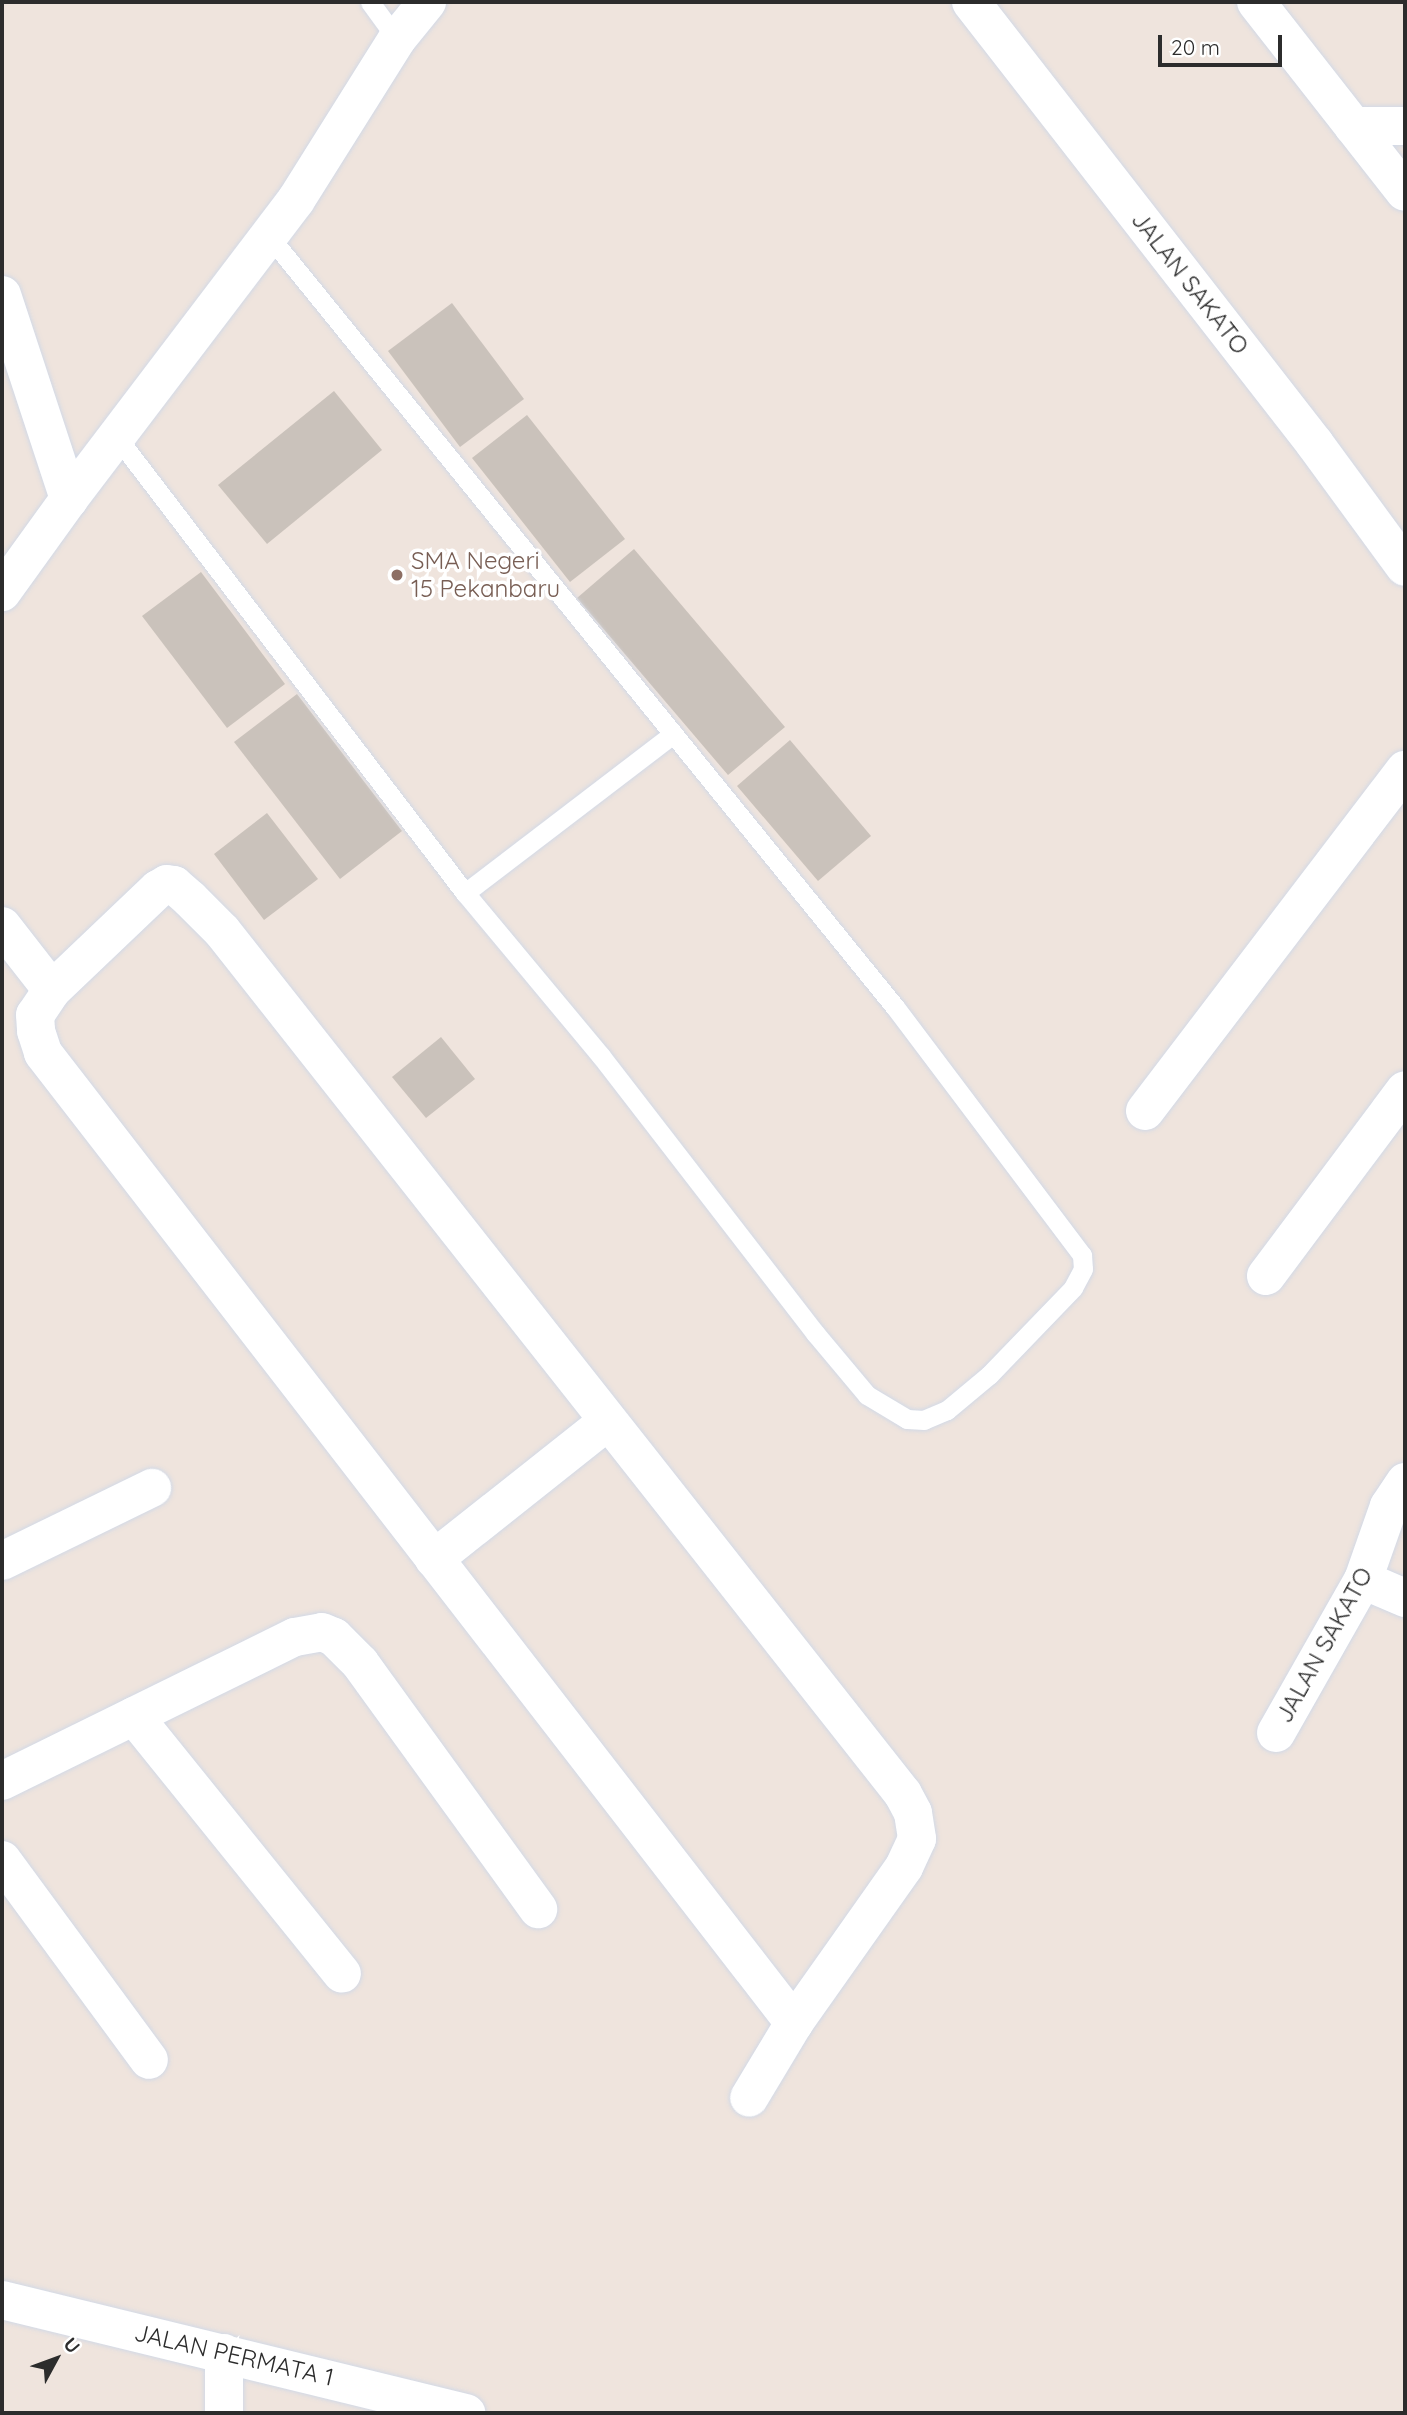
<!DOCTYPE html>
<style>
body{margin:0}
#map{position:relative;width:1407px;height:2415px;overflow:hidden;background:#efe4dd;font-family:Quicksand,sans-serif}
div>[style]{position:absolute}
.building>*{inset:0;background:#cac2bb}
.roads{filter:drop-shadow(0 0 2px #d2d9e6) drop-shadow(0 0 2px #d2d9e6)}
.service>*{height:19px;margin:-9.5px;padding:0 9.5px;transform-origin:9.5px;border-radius:9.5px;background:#fff}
.minor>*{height:38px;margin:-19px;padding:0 19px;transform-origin:19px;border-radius:19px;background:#fff}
.dots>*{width:19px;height:19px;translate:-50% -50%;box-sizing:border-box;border:4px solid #fff;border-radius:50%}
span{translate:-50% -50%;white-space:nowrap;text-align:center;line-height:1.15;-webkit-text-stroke:7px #fff;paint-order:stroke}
.street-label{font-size:24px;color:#2c2c2c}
.education-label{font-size:24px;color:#785e54}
.left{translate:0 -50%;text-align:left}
.frame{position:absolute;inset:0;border:4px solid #2c2c2c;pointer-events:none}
.north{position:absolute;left:21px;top:2324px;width:70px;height:70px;-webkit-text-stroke:5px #fff;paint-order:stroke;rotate:49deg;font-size:19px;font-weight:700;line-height:28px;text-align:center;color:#2c2c2c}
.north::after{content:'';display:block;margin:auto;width:24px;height:32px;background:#2c2c2c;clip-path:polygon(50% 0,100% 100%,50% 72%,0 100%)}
.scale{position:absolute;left:1158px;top:35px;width:124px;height:32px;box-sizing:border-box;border:4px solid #2c2c2c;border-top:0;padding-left:9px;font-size:21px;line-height:24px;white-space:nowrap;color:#2c2c2c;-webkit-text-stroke:5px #fff;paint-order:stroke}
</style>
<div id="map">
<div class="building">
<i style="clip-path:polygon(452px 303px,524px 399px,460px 447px,388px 351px)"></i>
<i style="clip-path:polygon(334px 391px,382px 450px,267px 544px,218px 485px)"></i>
<i style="clip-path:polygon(527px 415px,625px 539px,570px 582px,472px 458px)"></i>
<i style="clip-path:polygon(634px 549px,785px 727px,728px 775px,577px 598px)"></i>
<i style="clip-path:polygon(201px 572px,285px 684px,227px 728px,142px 616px)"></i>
<i style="clip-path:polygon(297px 694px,402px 831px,340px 879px,234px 742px)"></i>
<i style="clip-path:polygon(790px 740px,871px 836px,818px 881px,737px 786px)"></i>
<i style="clip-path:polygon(267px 813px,318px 879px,264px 920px,214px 854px)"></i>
<i style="clip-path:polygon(441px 1037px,475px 1079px,426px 1118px,392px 1077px)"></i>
</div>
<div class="roads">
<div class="service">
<i style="left:370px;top:2px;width:46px;rotate:53.9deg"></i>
<i style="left:269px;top:236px;width:993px;rotate:50.93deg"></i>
<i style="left:895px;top:1007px;width:311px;rotate:53deg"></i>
<i style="left:1082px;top:1255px;width:14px;rotate:86deg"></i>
<i style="left:1083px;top:1269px;width:21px;rotate:118deg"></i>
<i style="left:1073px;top:1288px;width:121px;rotate:134deg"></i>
<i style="left:989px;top:1375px;width:55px;rotate:140.2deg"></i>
<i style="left:947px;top:1410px;width:25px;rotate:157deg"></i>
<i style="left:924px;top:1420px;width:17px;rotate:-177deg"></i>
<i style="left:907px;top:1419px;width:47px;rotate:-149deg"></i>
<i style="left:867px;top:1395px;width:81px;rotate:-130deg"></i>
<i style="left:815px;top:1333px;width:350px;rotate:-127.7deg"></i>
<i style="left:601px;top:1056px;width:212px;rotate:-129.8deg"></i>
<i style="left:116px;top:436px;width:575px;rotate:52.63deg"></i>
<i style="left:465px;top:893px;width:262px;rotate:-37.4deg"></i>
</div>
<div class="minor">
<i style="left:971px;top:2px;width:560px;rotate:52.11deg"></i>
<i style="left:1315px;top:444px;width:152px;rotate:53.8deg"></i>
<i style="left:1256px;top:2px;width:241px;rotate:51.9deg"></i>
<i style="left:1353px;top:126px;width:52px"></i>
<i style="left:2px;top:295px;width:215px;rotate:71.8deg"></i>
<i style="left:69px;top:499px;width:115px;rotate:125.8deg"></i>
<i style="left:69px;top:499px;width:375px;rotate:-52.8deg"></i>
<i style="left:296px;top:200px;width:190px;rotate:-57.9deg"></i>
<i style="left:397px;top:39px;width:48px;rotate:-51deg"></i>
<i style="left:2px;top:926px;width:81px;rotate:52deg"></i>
<i style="left:52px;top:990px;width:30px;rotate:124deg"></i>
<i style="left:35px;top:1015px;width:16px;rotate:86deg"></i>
<i style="left:36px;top:1031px;width:23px;rotate:72deg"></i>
<i style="left:43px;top:1053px;width:1227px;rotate:52.25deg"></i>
<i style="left:52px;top:990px;width:146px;rotate:-43.6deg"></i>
<i style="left:158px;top:889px;width:10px;rotate:-29deg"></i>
<i style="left:167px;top:884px;width:7px;rotate:8deg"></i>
<i style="left:174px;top:885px;width:21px;rotate:41deg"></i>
<i style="left:190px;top:899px;width:45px;rotate:45deg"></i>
<i style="left:222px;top:931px;width:1099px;rotate:51.72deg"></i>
<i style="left:903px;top:1794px;width:21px;rotate:62deg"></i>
<i style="left:913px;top:1813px;width:26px;rotate:81deg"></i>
<i style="left:917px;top:1839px;width:31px;rotate:115deg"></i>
<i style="left:904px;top:1867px;width:191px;rotate:125.2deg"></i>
<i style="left:794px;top:2023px;width:87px;rotate:121deg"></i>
<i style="left:1145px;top:1111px;width:429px;rotate:-52.7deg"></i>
<i style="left:1266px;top:1276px;width:232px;rotate:-53.2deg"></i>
<i style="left:434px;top:1559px;width:221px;rotate:-38.4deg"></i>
<i style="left:2px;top:1561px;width:167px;rotate:-26deg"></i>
<i style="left:1363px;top:1580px;width:46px;rotate:23.2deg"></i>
<i style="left:134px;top:1716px;width:331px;rotate:51.1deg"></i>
<i style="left:1276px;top:1733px;width:176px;rotate:-60.4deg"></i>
<i style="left:1363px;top:1580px;width:78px;rotate:-70.6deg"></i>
<i style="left:1389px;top:1506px;width:29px;rotate:-56deg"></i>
<i style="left:2px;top:1781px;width:326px;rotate:-26.2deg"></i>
<i style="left:295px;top:1637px;width:27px;rotate:-10deg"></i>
<i style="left:322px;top:1632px;width:13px;rotate:23deg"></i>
<i style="left:334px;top:1637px;width:37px;rotate:45deg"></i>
<i style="left:360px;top:1663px;width:304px;rotate:54.1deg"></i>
<i style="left:2px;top:1860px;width:248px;rotate:53.7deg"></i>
<i style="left:2px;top:2300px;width:478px;rotate:13.7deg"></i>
<i style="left:224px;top:2353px;width:60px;rotate:90deg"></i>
</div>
</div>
<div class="dots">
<i style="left:397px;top:575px;background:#8d6e63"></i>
</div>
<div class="street-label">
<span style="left:1190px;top:283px;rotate:52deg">JALAN SAKATO</span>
<span style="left:1324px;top:1645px;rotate:-61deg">JALAN SAKATO</span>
<span style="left:234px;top:2355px;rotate:13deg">JALAN PERMATA 1</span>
</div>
<div class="education-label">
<span class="left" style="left:411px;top:575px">SMA Negeri<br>15 Pekanbaru</span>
</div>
<div class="frame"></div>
<div class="north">U</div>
<div class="scale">20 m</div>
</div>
